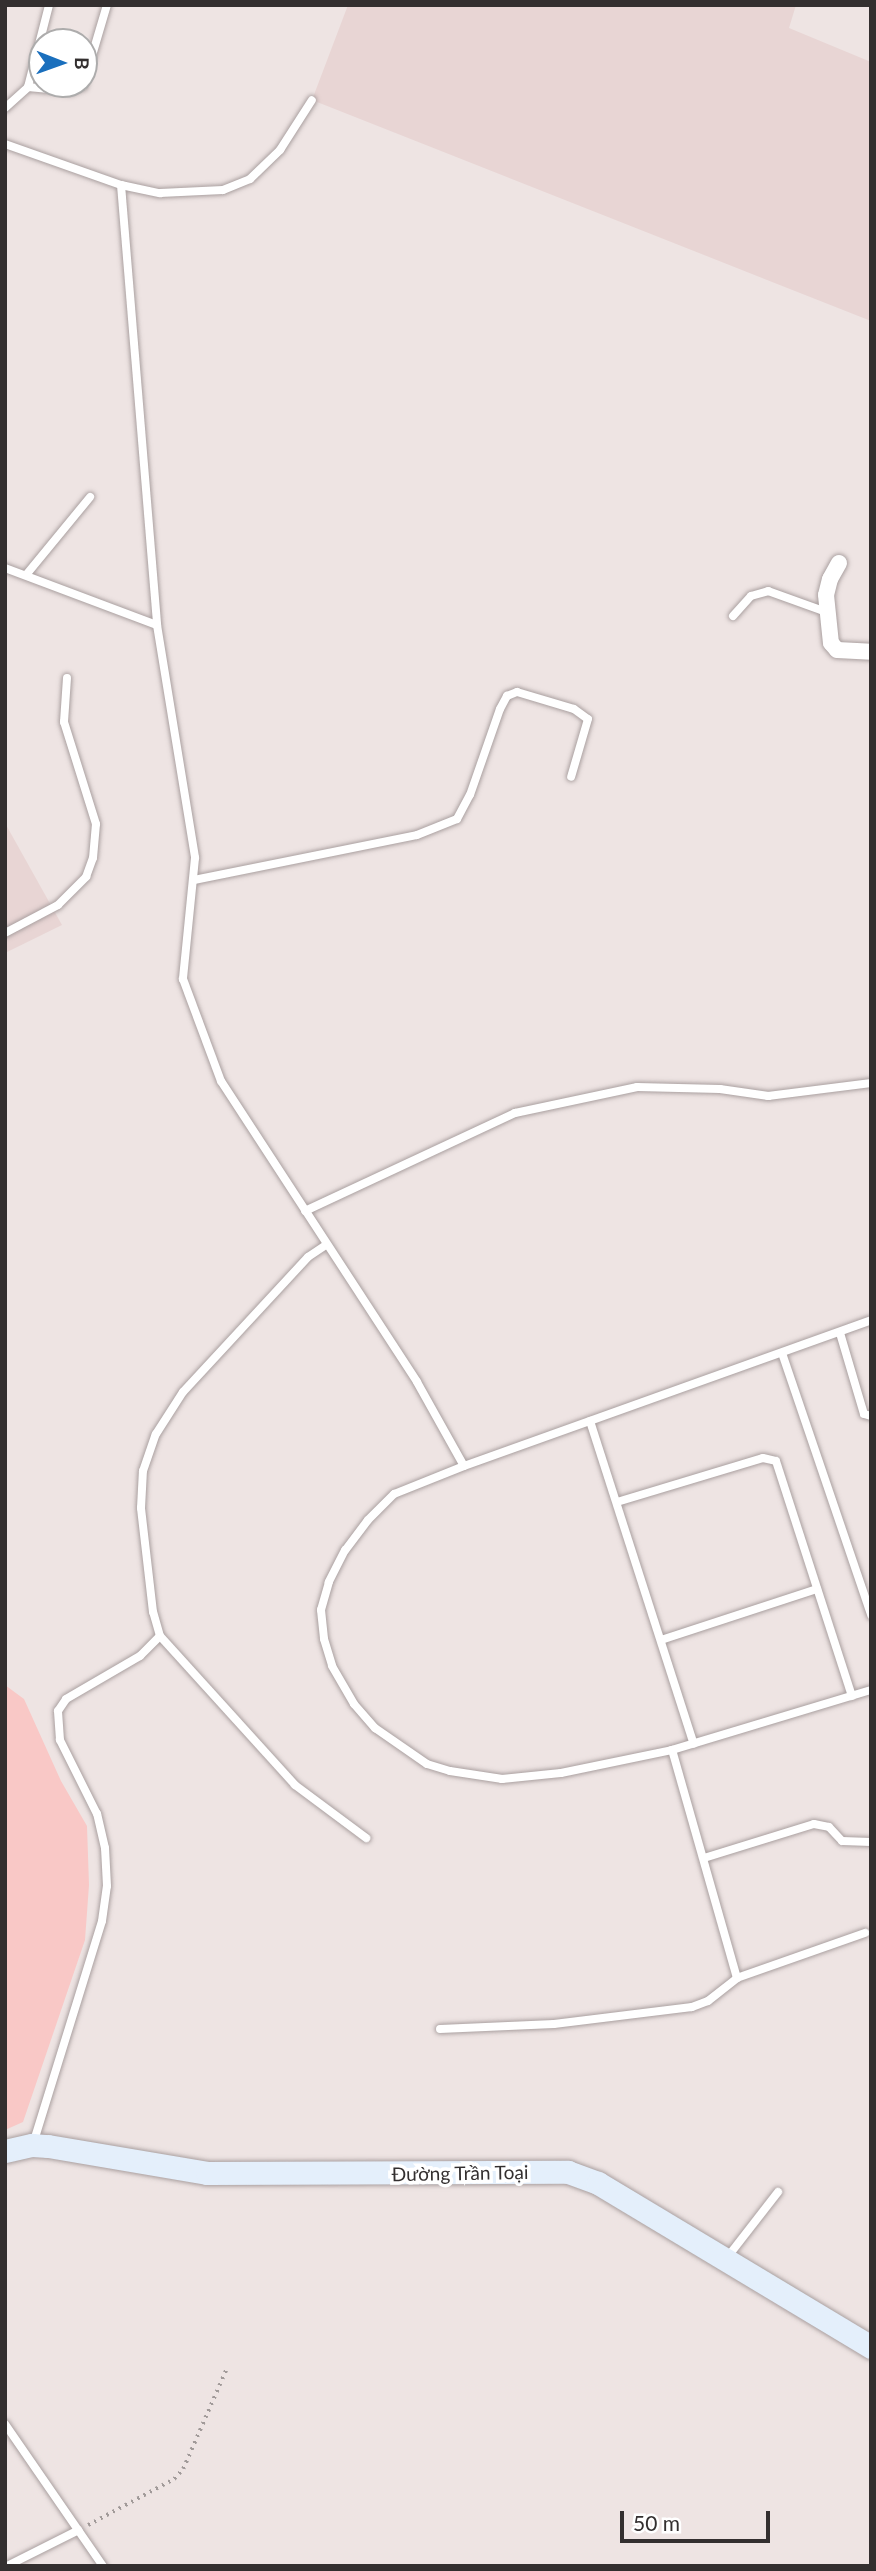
<!DOCTYPE html>
<meta charset="utf-8">
<style>
body{margin:0}
#map{position:relative;width:876px;height:2571px;overflow:hidden;background:#eee4e3;font-family:Lato,sans-serif}
div>[style]{position:absolute}
.built>*{inset:0;background:#e8d5d4}
.green>*{inset:0;background:#f9c8c6}
.path>*{height:3.5px;margin-top:-1.75px;transform-origin:0;background:repeating-linear-gradient(90deg,#a19a99 0 2px,transparent 0 7px)}
.roads{filter:drop-shadow(0 0 2px #aaa0a0) drop-shadow(0 0 2px #aaa0a0)}
.lane>*{height:8px;margin:-4px;padding:0 4px;transform-origin:4px;border-radius:4px;background:#fff}
.street>*{height:16px;margin:-8px;padding:0 8px;transform-origin:8px;border-radius:8px;background:#fff}
.secondary>*{height:23px;margin:-11.5px;padding:0 11.5px;transform-origin:11.5px;border-radius:11.5px;background:#e4effb}
span{translate:-50% -50%;white-space:nowrap;text-align:center;line-height:1.15;-webkit-text-stroke:7px #fff;paint-order:stroke}
.street-label{font-size:19px;color:#332f2f}
.frame{position:absolute;inset:0;border:7px solid #332f2f;pointer-events:none}
.north{position:absolute;left:28px;top:28px;width:70px;height:70px;box-sizing:border-box;background:#fff;border:2px solid #adacac;border-radius:50%;rotate:91deg;font-size:19px;font-weight:700;line-height:28px;text-align:center;color:#332f2f}
.north::after{content:'';display:block;margin:auto;width:24px;height:32px;background:#1a6fbd;clip-path:polygon(50% 0,100% 100%,50% 72%,0 100%)}
.scale{position:absolute;left:620px;top:2511px;width:150px;height:32px;box-sizing:border-box;border:4px solid #332f2f;border-top:0;padding-left:9px;font-size:21px;line-height:24px;white-space:nowrap;color:#332f2f;-webkit-text-stroke:5px #fff;paint-order:stroke}
</style>
<div id="map">
<div class="built">
<i style="clip-path:polygon(348px 5px,796px 5px,789px 28px,871px 62px,871px 321px,312px 100px)"></i>
<i style="clip-path:polygon(5px 823px,62px 925px,5px 953px)"></i>
</div>
<div class="green">
<i style="clip-path:polygon(5px 1685px,24px 1699px,61px 1781px,87px 1826px,89px 1885px,85px 1940px,23px 2122px,5px 2130px)"></i>
</div>
<div class="path">
<i style="left:88px;top:2525px;width:98px;rotate:-28.1deg"></i>
<i style="left:174px;top:2479px;width:13px;rotate:-48deg"></i>
<i style="left:183px;top:2469px;width:108px;rotate:-66.5deg"></i>
</div>
<div class="roads">
<div class="lane">
<i style="left:28px;top:87px;width:43px;rotate:5.3deg"></i>
<i style="left:71px;top:91px;width:13px;rotate:-23deg"></i>
<i style="left:83px;top:86px;width:84px;rotate:-73.5deg"></i>
<i style="left:5px;top:108px;width:31px;rotate:-42deg"></i>
<i style="left:28px;top:87px;width:85px;rotate:-75.6deg"></i>
<i style="left:5px;top:144px;width:123px;rotate:19.5deg"></i>
<i style="left:121px;top:185px;width:40px;rotate:12deg"></i>
<i style="left:160px;top:193px;width:63px;rotate:-2.7deg"></i>
<i style="left:223px;top:190px;width:29px;rotate:-22deg"></i>
<i style="left:250px;top:179px;width:42px;rotate:-44deg"></i>
<i style="left:280px;top:150px;width:59px;rotate:-57.4deg"></i>
<i style="left:121px;top:185px;width:441px;rotate:85.3deg"></i>
<i style="left:157px;top:625px;width:236px;rotate:80.7deg"></i>
<i style="left:195px;top:858px;width:122px;rotate:95.7deg"></i>
<i style="left:183px;top:979px;width:109px;rotate:69.6deg"></i>
<i style="left:221px;top:1081px;width:359px;rotate:56.9deg"></i>
<i style="left:417px;top:1382px;width:96px;rotate:60.8deg"></i>
<i style="left:464px;top:1466px;width:432px;rotate:-19.7deg"></i>
<i style="left:5px;top:568px;width:162px;rotate:20.6deg"></i>
<i style="left:26px;top:575px;width:101px;rotate:-50.6deg"></i>
<i style="left:733px;top:616px;width:27px;rotate:-48deg"></i>
<i style="left:751px;top:596px;width:18px;rotate:-16deg"></i>
<i style="left:768px;top:591px;width:62px;rotate:19.9deg"></i>
<i style="left:194px;top:880px;width:227px;rotate:-11.4deg"></i>
<i style="left:417px;top:835px;width:43px;rotate:-21.8deg"></i>
<i style="left:457px;top:819px;width:27px;rotate:-62deg"></i>
<i style="left:470px;top:795px;width:91px;rotate:-70.8deg"></i>
<i style="left:500px;top:709px;width:15px;rotate:-62deg"></i>
<i style="left:507px;top:696px;width:11px;rotate:-22deg"></i>
<i style="left:517px;top:692px;width:59px;rotate:16.6deg"></i>
<i style="left:574px;top:709px;width:17px;rotate:36deg"></i>
<i style="left:588px;top:719px;width:60px;rotate:106.3deg"></i>
<i style="left:5px;top:933px;width:60px;rotate:-27.8deg"></i>
<i style="left:58px;top:905px;width:40px;rotate:-45deg"></i>
<i style="left:86px;top:877px;width:20px;rotate:-70deg"></i>
<i style="left:93px;top:858px;width:34px;rotate:-85deg"></i>
<i style="left:96px;top:824px;width:107px;rotate:-107.4deg"></i>
<i style="left:64px;top:722px;width:44px;rotate:-86.1deg"></i>
<i style="left:305px;top:1211px;width:232px;rotate:-25deg"></i>
<i style="left:515px;top:1113px;width:125px;rotate:-12deg"></i>
<i style="left:637px;top:1087px;width:83px;rotate:1.4deg"></i>
<i style="left:720px;top:1089px;width:49px;rotate:8.3deg"></i>
<i style="left:768px;top:1096px;width:104px;rotate:-7.2deg"></i>
<i style="left:840px;top:1333px;width:84px;rotate:73.5deg"></i>
<i style="left:864px;top:1414px;width:7px;rotate:16deg"></i>
<i style="left:782px;top:1353px;width:277px;rotate:71.2deg"></i>
<i style="left:590px;top:1421px;width:339px;rotate:72.2deg"></i>
<i style="left:464px;top:1466px;width:75px;rotate:158.2deg"></i>
<i style="left:394px;top:1494px;width:37px;rotate:135deg"></i>
<i style="left:368px;top:1520px;width:38px;rotate:127deg"></i>
<i style="left:345px;top:1550px;width:36px;rotate:117deg"></i>
<i style="left:329px;top:1582px;width:29px;rotate:106deg"></i>
<i style="left:321px;top:1610px;width:29px;rotate:84deg"></i>
<i style="left:324px;top:1639px;width:28px;rotate:73deg"></i>
<i style="left:332px;top:1666px;width:44px;rotate:59.9deg"></i>
<i style="left:354px;top:1704px;width:32px;rotate:49deg"></i>
<i style="left:375px;top:1728px;width:63px;rotate:34.7deg"></i>
<i style="left:427px;top:1764px;width:24px;rotate:17deg"></i>
<i style="left:450px;top:1771px;width:53px;rotate:8.7deg"></i>
<i style="left:502px;top:1779px;width:59px;rotate:-5.8deg"></i>
<i style="left:561px;top:1773px;width:113px;rotate:-11.7deg"></i>
<i style="left:672px;top:1750px;width:208px;rotate:-16.8deg"></i>
<i style="left:617px;top:1502px;width:152px;rotate:-16.8deg"></i>
<i style="left:763px;top:1458px;width:13px;rotate:13deg"></i>
<i style="left:776px;top:1461px;width:247px;rotate:72.1deg"></i>
<i style="left:160px;top:1636px;width:201px;rotate:47.8deg"></i>
<i style="left:295px;top:1785px;width:89px;rotate:36.7deg"></i>
<i style="left:661px;top:1640px;width:164px;rotate:-18.1deg"></i>
<i style="left:704px;top:1858px;width:115px;rotate:-17.2deg"></i>
<i style="left:814px;top:1824px;width:15px;rotate:11deg"></i>
<i style="left:829px;top:1827px;width:19px;rotate:47deg"></i>
<i style="left:842px;top:1841px;width:29px;rotate:2deg"></i>
<i style="left:737px;top:1978px;width:136px;rotate:-19.4deg"></i>
<i style="left:440px;top:2029px;width:114px;rotate:-2.5deg"></i>
<i style="left:554px;top:2024px;width:139px;rotate:-7deg"></i>
<i style="left:692px;top:2007px;width:17px;rotate:-21deg"></i>
<i style="left:708px;top:2001px;width:37px;rotate:-38deg"></i>
<i style="left:737px;top:1978px;width:237px;rotate:-105.9deg"></i>
<i style="left:33px;top:2144px;width:233px;rotate:-72.8deg"></i>
<i style="left:102px;top:1921px;width:35px;rotate:-82deg"></i>
<i style="left:107px;top:1886px;width:38px;rotate:-93deg"></i>
<i style="left:105px;top:1848px;width:35px;rotate:-103deg"></i>
<i style="left:97px;top:1814px;width:83px;rotate:-116.6deg"></i>
<i style="left:60px;top:1740px;width:29px;rotate:-94deg"></i>
<i style="left:58px;top:1711px;width:14px;rotate:-56deg"></i>
<i style="left:66px;top:1699px;width:86px;rotate:-30.2deg"></i>
<i style="left:140px;top:1656px;width:28px;rotate:-45deg"></i>
<i style="left:160px;top:1636px;width:25px;rotate:-106deg"></i>
<i style="left:153px;top:1612px;width:105px;rotate:-96.6deg"></i>
<i style="left:141px;top:1508px;width:37px;rotate:-87deg"></i>
<i style="left:143px;top:1471px;width:39px;rotate:-71deg"></i>
<i style="left:156px;top:1434px;width:50px;rotate:-57.3deg"></i>
<i style="left:183px;top:1392px;width:184px;rotate:-47.2deg"></i>
<i style="left:308px;top:1257px;width:22px;rotate:-34deg"></i>
<i style="left:726px;top:2259px;width:85px;rotate:-52.2deg"></i>
<i style="left:5px;top:2424px;width:173px;rotate:55.4deg"></i>
<i style="left:7px;top:2566px;width:80px;rotate:-26.6deg"></i>
</div>
<div class="street">
<i style="left:839px;top:563px;width:18px;rotate:119deg"></i>
<i style="left:830px;top:579px;width:16px;rotate:104deg"></i>
<i style="left:826px;top:595px;width:48px;rotate:84.1deg"></i>
<i style="left:831px;top:643px;width:9px;rotate:49deg"></i>
<i style="left:837px;top:650px;width:34px;rotate:3deg"></i>
</div>
<div class="secondary">
<i style="left:5px;top:2151px;width:28px;rotate:-13deg"></i>
<i style="left:32px;top:2145px;width:16px;rotate:4deg"></i>
<i style="left:48px;top:2146px;width:161px;rotate:9.6deg"></i>
<i style="left:207px;top:2173px;width:361px;rotate:-0.2deg"></i>
<i style="left:568px;top:2172px;width:32px;rotate:20deg"></i>
<i style="left:598px;top:2183px;width:318px;rotate:31deg"></i>
</div>
</div>
<div class="street-label">
<span style="left:460px;top:2173px;rotate:-1deg">Đường Trần Toại</span>
</div>
<div class="frame"></div>
<div class="north">B</div>
<div class="scale">50 m</div>
</div>
